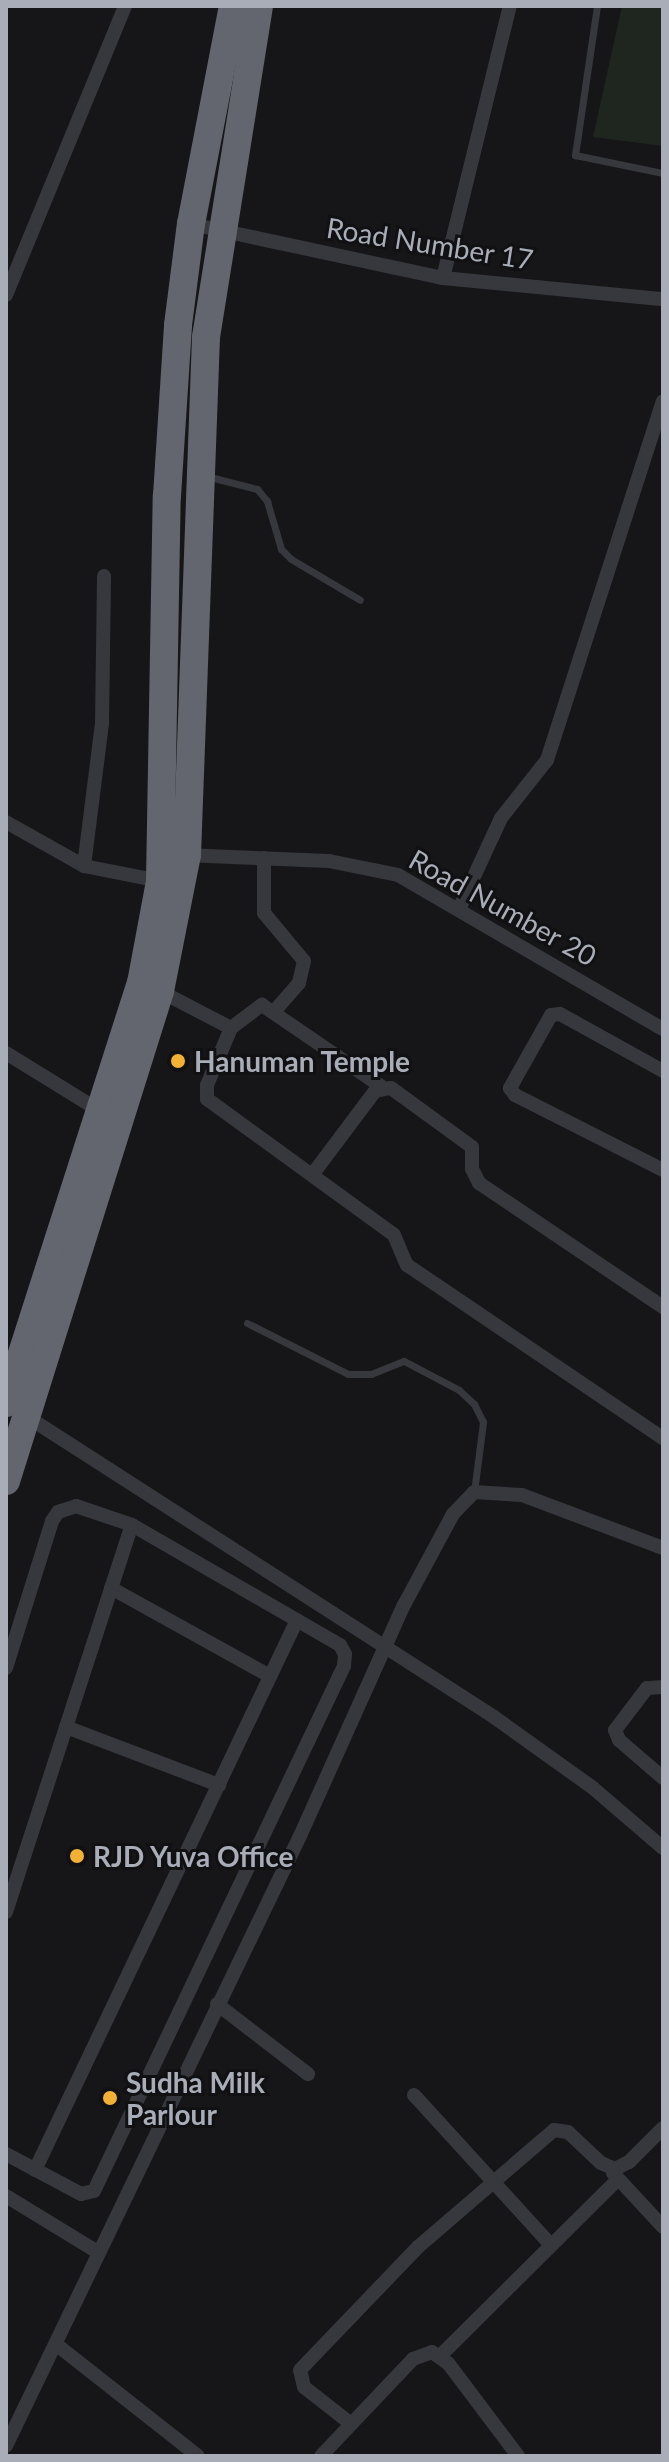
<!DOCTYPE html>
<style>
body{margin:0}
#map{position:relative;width:669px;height:2462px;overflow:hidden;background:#161618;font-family:Lato,sans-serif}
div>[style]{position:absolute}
.green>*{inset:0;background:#1e261f}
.lane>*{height:7px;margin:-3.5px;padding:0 3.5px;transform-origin:3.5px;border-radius:3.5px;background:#37383d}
.street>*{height:14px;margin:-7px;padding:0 7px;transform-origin:7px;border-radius:7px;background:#37383d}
.highway>*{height:28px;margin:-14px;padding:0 14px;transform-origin:14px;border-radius:14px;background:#63666e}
.dots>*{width:22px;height:22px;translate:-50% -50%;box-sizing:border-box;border:4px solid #111113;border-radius:50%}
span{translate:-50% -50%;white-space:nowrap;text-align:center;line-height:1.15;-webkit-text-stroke:6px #111113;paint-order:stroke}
.street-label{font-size:28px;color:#a8adb8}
.poi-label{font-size:28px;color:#a8adb8;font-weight:700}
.left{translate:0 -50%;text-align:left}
.frame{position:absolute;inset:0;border:8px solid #a8adb8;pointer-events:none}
</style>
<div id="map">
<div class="green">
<i style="clip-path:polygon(622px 6px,663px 6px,663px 146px,593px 137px)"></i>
</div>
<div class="lane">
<i style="left:597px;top:6px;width:151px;rotate:98.4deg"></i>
<i style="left:575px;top:155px;width:90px;rotate:11.6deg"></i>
<i style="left:206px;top:476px;width:53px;rotate:14.3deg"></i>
<i style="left:257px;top:489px;width:16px;rotate:50deg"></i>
<i style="left:267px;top:501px;width:50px;rotate:73.7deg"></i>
<i style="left:281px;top:549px;width:14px;rotate:45deg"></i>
<i style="left:291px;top:559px;width:80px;rotate:30.7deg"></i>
<i style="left:247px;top:1323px;width:113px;rotate:26.8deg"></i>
<i style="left:348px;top:1374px;width:23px"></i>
<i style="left:371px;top:1374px;width:35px;rotate:-22deg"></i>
<i style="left:404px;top:1361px;width:62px;rotate:27.8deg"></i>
<i style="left:459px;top:1390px;width:21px;rotate:43deg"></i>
<i style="left:474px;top:1404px;width:20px;rotate:63deg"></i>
<i style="left:483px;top:1422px;width:71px;rotate:97.3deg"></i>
</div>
<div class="street">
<i style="left:191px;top:224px;width:258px;rotate:12.1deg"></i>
<i style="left:443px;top:278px;width:221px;rotate:5.5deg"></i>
<i style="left:443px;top:278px;width:280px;rotate:-76.2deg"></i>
<i style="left:6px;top:295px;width:313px;rotate:-67.6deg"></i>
<i style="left:6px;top:822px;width:90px;rotate:29.4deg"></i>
<i style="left:84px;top:866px;width:77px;rotate:11.2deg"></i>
<i style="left:183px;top:855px;width:146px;rotate:2.4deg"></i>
<i style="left:329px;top:861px;width:70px;rotate:11.5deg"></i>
<i style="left:398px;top:875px;width:306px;rotate:30.2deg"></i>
<i style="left:264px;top:858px;width:55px;rotate:90deg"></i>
<i style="left:264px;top:913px;width:62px;rotate:50.2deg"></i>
<i style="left:304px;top:961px;width:23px;rotate:103deg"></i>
<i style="left:299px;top:983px;width:37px;rotate:131deg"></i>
<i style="left:84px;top:866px;width:144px;rotate:-82.8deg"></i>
<i style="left:102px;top:723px;width:147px;rotate:-89.2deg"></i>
<i style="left:459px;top:909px;width:100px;rotate:-65.2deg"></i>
<i style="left:501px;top:818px;width:74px;rotate:-51.6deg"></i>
<i style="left:547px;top:760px;width:377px;rotate:-72.1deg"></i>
<i style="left:156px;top:989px;width:85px;rotate:27.5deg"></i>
<i style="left:231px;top:1028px;width:62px;rotate:112.8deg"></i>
<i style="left:207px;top:1085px;width:14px;rotate:90deg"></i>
<i style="left:207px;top:1099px;width:231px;rotate:36deg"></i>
<i style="left:394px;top:1235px;width:33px;rotate:67deg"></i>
<i style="left:407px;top:1265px;width:309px;rotate:34.1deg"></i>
<i style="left:231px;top:1028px;width:39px;rotate:-37deg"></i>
<i style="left:262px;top:1005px;width:145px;rotate:34.3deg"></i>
<i style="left:6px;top:1053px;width:110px;rotate:31.7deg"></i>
<i style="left:663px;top:1071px;width:118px;rotate:-151deg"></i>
<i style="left:560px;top:1014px;width:9px;rotate:174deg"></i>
<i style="left:551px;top:1015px;width:84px;rotate:119.3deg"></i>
<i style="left:510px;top:1088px;width:9px;rotate:54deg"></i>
<i style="left:515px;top:1095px;width:166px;rotate:26.9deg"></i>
<i style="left:312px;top:1175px;width:105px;rotate:-53.1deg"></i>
<i style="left:375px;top:1091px;width:16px;rotate:-11deg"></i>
<i style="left:391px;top:1088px;width:100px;rotate:36.1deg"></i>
<i style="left:472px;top:1147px;width:22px;rotate:90deg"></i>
<i style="left:472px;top:1169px;width:16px;rotate:63deg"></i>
<i style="left:479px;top:1183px;width:222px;rotate:34deg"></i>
<i style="left:23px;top:1414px;width:560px;rotate:32.75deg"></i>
<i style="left:494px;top:1717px;width:122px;rotate:35.6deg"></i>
<i style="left:593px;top:1788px;width:92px;rotate:40.6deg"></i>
<i style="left:111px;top:1588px;width:182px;rotate:29deg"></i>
<i style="left:6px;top:1668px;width:154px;rotate:-72.6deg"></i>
<i style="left:52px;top:1521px;width:11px;rotate:-56deg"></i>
<i style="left:58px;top:1512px;width:19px;rotate:-18deg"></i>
<i style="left:76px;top:1506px;width:59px;rotate:18.7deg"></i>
<i style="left:132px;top:1525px;width:240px;rotate:30deg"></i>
<i style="left:340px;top:1645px;width:10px;rotate:61deg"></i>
<i style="left:345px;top:1654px;width:12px;rotate:95deg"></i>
<i style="left:344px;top:1666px;width:581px;rotate:115.46deg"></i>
<i style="left:94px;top:2191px;width:13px;rotate:167deg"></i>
<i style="left:81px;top:2194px;width:85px;rotate:-151.9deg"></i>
<i style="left:663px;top:1687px;width:16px;rotate:176deg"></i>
<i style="left:647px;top:1688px;width:53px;rotate:127.3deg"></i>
<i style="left:615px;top:1730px;width:11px;rotate:68deg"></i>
<i style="left:619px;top:1740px;width:58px;rotate:40.8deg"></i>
<i style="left:66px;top:1727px;width:164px;rotate:20.8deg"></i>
<i style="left:6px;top:1912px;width:407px;rotate:-72deg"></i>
<i style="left:217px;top:2004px;width:115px;rotate:37.6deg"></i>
<i style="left:414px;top:2095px;width:203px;rotate:47.6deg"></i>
<i style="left:35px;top:2170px;width:609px;rotate:-64.53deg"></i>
<i style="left:613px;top:2173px;width:74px;rotate:47.2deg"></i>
<i style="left:6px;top:2196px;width:105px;rotate:31.4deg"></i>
<i style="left:57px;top:2345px;width:179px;rotate:38.2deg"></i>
<i style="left:440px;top:2356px;width:251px;rotate:-44.8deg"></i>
<i style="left:350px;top:2423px;width:58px;rotate:-142deg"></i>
<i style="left:304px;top:2387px;width:17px;rotate:-103deg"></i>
<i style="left:300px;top:2370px;width:170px;rotate:-46.2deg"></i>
<i style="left:418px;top:2247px;width:179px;rotate:-40.7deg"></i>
<i style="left:554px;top:2130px;width:14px;rotate:8deg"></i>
<i style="left:568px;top:2132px;width:45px;rotate:43.2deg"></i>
<i style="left:601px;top:2163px;width:15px;rotate:23deg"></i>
<i style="left:615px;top:2169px;width:16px;rotate:-27deg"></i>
<i style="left:629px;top:2162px;width:48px;rotate:-45deg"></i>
<i style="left:6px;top:2446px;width:677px;rotate:-64.27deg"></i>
<i style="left:300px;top:1836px;width:253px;rotate:-65.8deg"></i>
<i style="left:404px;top:1605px;width:103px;rotate:-61.7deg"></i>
<i style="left:453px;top:1514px;width:30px;rotate:-46deg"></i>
<i style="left:474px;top:1492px;width:48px;rotate:3.6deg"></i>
<i style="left:522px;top:1495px;width:151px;rotate:20.6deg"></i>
<i style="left:321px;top:2456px;width:134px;rotate:-46.5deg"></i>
<i style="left:413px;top:2359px;width:20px;rotate:-20deg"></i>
<i style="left:432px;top:2352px;width:19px;rotate:35deg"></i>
<i style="left:448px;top:2363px;width:116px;rotate:53deg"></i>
</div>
<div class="highway">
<i style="left:6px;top:1403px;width:441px;rotate:-72.2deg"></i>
<i style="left:141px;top:983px;width:104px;rotate:-79.4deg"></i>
<i style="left:160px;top:881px;width:385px;rotate:-89deg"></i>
<i style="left:167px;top:496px;width:171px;rotate:-86.3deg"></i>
<i style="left:178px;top:325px;width:102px;rotate:-82.7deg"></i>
<i style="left:191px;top:224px;width:222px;rotate:-79.1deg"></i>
<i style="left:6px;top:1481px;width:514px;rotate:-72.55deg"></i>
<i style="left:160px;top:991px;width:139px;rotate:-78.8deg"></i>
<i style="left:187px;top:855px;width:518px;rotate:-87.9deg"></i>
<i style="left:206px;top:337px;width:335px;rotate:-80.9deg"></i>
</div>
<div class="dots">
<i style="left:178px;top:1061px;background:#f2b134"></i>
<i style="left:77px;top:1856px;background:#f2b134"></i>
<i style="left:110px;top:2098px;background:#f2b134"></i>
</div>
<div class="street-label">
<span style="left:430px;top:243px;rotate:9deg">Road Number 17</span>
<span style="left:503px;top:907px;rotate:29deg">Road Number 20</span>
</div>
<div class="poi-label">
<span class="left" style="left:194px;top:1061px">Hanuman Temple</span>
<span class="left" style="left:93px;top:1856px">RJD Yuva Office</span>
<span class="left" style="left:126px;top:2098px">Sudha Milk<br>Parlour</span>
</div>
<div class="frame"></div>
</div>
